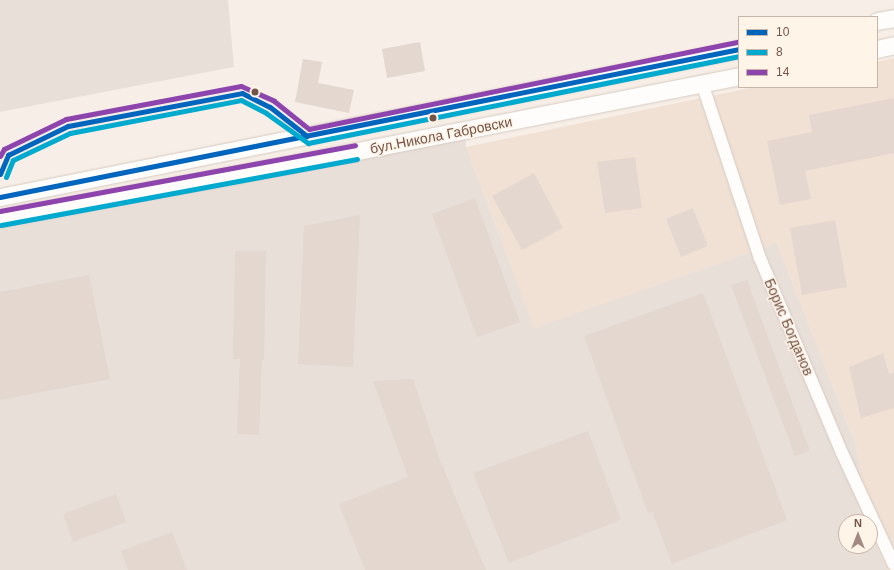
<!DOCTYPE html>
<meta charset="utf-8">
<style>
body{margin:0}
#map{position:relative;width:894px;height:570px;overflow:hidden;background:#f7efe7;font-family:Arial,sans-serif}
div>[style]{position:absolute}
.residential>*{inset:0;background:#f0e1d4}
.industrial>*{inset:0;background:#e9dfd9}
.building>*{inset:0;background:#e3d7cf}
.roads{filter:drop-shadow(0 0 1px #d6cac2) drop-shadow(0 0 1px #d6cac2)}
.street>*{height:12px;margin:-6px;padding:0 6px;transform-origin:6px;border-radius:6px;background:#fefdfb}
.secondary>*{height:17px;margin:-8.5px;padding:0 8.5px;transform-origin:8.5px;border-radius:8.5px;background:#fefdfb}
.bus-1>*{height:5px;margin:-2.5px;padding:0 2.5px;transform-origin:2.5px;border-radius:2.5px;background:#0065bd}
.bus-2>*{height:5px;margin:-2.5px;padding:0 2.5px;transform-origin:2.5px;border-radius:2.5px;background:#00a9ce}
.bus-3>*{height:5px;margin:-2.5px;padding:0 2.5px;transform-origin:2.5px;border-radius:2.5px;background:#8e44ad}
.dots>*{width:11px;height:11px;translate:-50% -50%;box-sizing:border-box;border:2px solid #fff4e8;border-radius:50%}
span{translate:-50% -50%;white-space:nowrap;text-align:center;line-height:1.15;-webkit-text-stroke:3px #fff4e8;paint-order:stroke}
.street-label{font-size:14px;color:#755448}
.legend{position:absolute;left:738px;top:16px;width:140px;height:72px;box-sizing:border-box;background:#fff4e8;border:1px solid #c8b4a8;margin:0;padding:5px 7px;list-style:none;font-size:12px;color:#755448}
.legend li{display:flex;align-items:center;gap:8px;height:20px}
.legend b{width:20px;border:1px solid #c8b4a8}
.north{position:absolute;left:838px;top:514px;width:40px;height:40px;box-sizing:border-box;background:#fff4e8;border:1px solid #c8b4a8;border-radius:50%;rotate:0deg;font-size:11px;font-weight:700;line-height:16px;text-align:center;color:#755448}
.north::after{content:'';display:block;margin:auto;width:14px;height:18px;background:#a28a80;clip-path:polygon(50% 0,100% 100%,50% 72%,0 100%)}
</style>
<div id="map">
<div class="residential">
<i style="clip-path:polygon(894px 58px,894px 570px,887px 570px,873px 540px,856px 446px,777px 243px,534px 329px,466px 147px,754px 87px,877px 87px,877px 62px)"></i>
</div>
<div class="industrial">
<i style="clip-path:polygon(0 0,228px 0,234px 67px,0 112px)"></i>
<i style="clip-path:polygon(465px 130px,466px 147px,534px 328px,777px 243px,856px 446px,870px 522px,846px 522px,846px 546px,870px 546px,870px 522px,873px 540px,887px 570px,0 570px,0 218px)"></i>
</div>
<div class="building">
<i style="clip-path:polygon(420px 42px,425px 71px,387px 78px,382px 49px)"></i>
<i style="clip-path:polygon(303px 59px,322px 62px,318px 83px,354px 90px,349px 113px,295px 102px)"></i>
<i style="clip-path:polygon(894px 98px,894px 153px,805px 171px,811px 199px,780px 205px,767px 141px,812px 132px,809px 115px)"></i>
<i style="clip-path:polygon(635px 157px,642px 208px,605px 213px,597px 162px)"></i>
<i style="clip-path:polygon(534px 173px,563px 228px,522px 250px,492px 196px)"></i>
<i style="clip-path:polygon(475px 198px,520px 322px,477px 337px,432px 214px)"></i>
<i style="clip-path:polygon(693px 208px,708px 246px,681px 257px,666px 219px)"></i>
<i style="clip-path:polygon(360px 215px,353px 367px,298px 364px,304px 226px)"></i>
<i style="clip-path:polygon(835px 220px,847px 287px,802px 295px,790px 228px)"></i>
<i style="clip-path:polygon(235px 251px,266px 251px,264px 360px,262px 360px,259px 435px,237px 434px,240px 359px,233px 359px)"></i>
<i style="clip-path:polygon(89px 275px,110px 379px,0 400px,0 292px)"></i>
<i style="clip-path:polygon(747px 280px,810px 451px,795px 456px,731px 285px)"></i>
<i style="clip-path:polygon(703px 293px,787px 520px,672px 564px,652px 511px,648px 513px,584px 336px)"></i>
<i style="clip-path:polygon(883px 353px,889px 374px,894px 372px,894px 408px,861px 418px,849px 367px)"></i>
<i style="clip-path:polygon(413px 379px,440px 460px,486px 570px,365px 570px,339px 504px,408px 477px,373px 381px)"></i>
<i style="clip-path:polygon(588px 431px,621px 520px,509px 563px,473px 473px)"></i>
<i style="clip-path:polygon(116px 494px,126px 522px,73px 542px,63px 514px)"></i>
<i style="clip-path:polygon(172px 532px,187px 570px,128px 570px,121px 551px)"></i>
</div>
<div class="roads">
<div class="street">
<i style="left:702px;top:83px;width:184px;rotate:71.7deg"></i>
<i style="left:760px;top:258px;width:212px;rotate:67.2deg"></i>
<i style="left:842px;top:453px;width:123px;rotate:65.1deg"></i>
</div>
<div class="secondary">
<i style="left:877px;top:21px;width:17px;rotate:-10deg"></i>
<i style="left:877px;top:49px;width:17px;rotate:-13deg"></i>
<i style="left:0;top:197px;width:754px;rotate:-11.32deg"></i>
<i style="left:0;top:218px;width:291px;rotate:-10.5deg"></i>
<i style="left:286px;top:165px;width:462px;rotate:-11.1deg"></i>
</div>
</div>
<div class="bus-1">
<i style="left:0;top:174px;width:21px;rotate:-67deg"></i>
<i style="left:8px;top:155px;width:67px;rotate:-25.8deg"></i>
<i style="left:68px;top:126px;width:177px;rotate:-10.7deg"></i>
<i style="left:242px;top:93px;width:31px;rotate:27deg"></i>
<i style="left:270px;top:107px;width:47px;rotate:38.1deg"></i>
<i style="left:0;top:197px;width:754px;rotate:-11.32deg"></i>
</div>
<div class="bus-2">
<i style="left:6px;top:177px;width:18px;rotate:-68deg"></i>
<i style="left:13px;top:160px;width:63px;rotate:-25.3deg"></i>
<i style="left:70px;top:133px;width:174px;rotate:-10.9deg"></i>
<i style="left:241px;top:100px;width:28px;rotate:27deg"></i>
<i style="left:266px;top:113px;width:52px;rotate:35.5deg"></i>
<i style="left:308px;top:143px;width:440px;rotate:-11.4deg"></i>
<i style="left:1px;top:225px;width:362px;rotate:-10.5deg"></i>
</div>
<div class="bus-3">
<i style="left:0;top:156px;width:8px;rotate:-60deg"></i>
<i style="left:4px;top:149px;width:69px;rotate:-25.8deg"></i>
<i style="left:66px;top:119px;width:178px;rotate:-10.7deg"></i>
<i style="left:241px;top:86px;width:36px;rotate:24deg"></i>
<i style="left:274px;top:101px;width:45px;rotate:38.7deg"></i>
<i style="left:309px;top:129px;width:438px;rotate:-11.5deg"></i>
<i style="left:0;top:211px;width:361px;rotate:-10.5deg"></i>
</div>
<div class="dots">
<i style="left:255px;top:92px;background:#755448"></i>
<i style="left:433px;top:118px;background:#755448"></i>
</div>
<div class="street-label">
<span style="left:441px;top:135px;rotate:-11deg">бул.Никола Габровски</span>
<span style="left:789px;top:327px;rotate:67deg">Борис Богданов</span>
</div>
<ul class="legend">
<li><b style="height:5px;background:#0065bd"></b>10</li>
<li><b style="height:5px;background:#00a9ce"></b>8</li>
<li><b style="height:5px;background:#8e44ad"></b>14</li>
</ul>
<div class="north">N</div>
</div>
